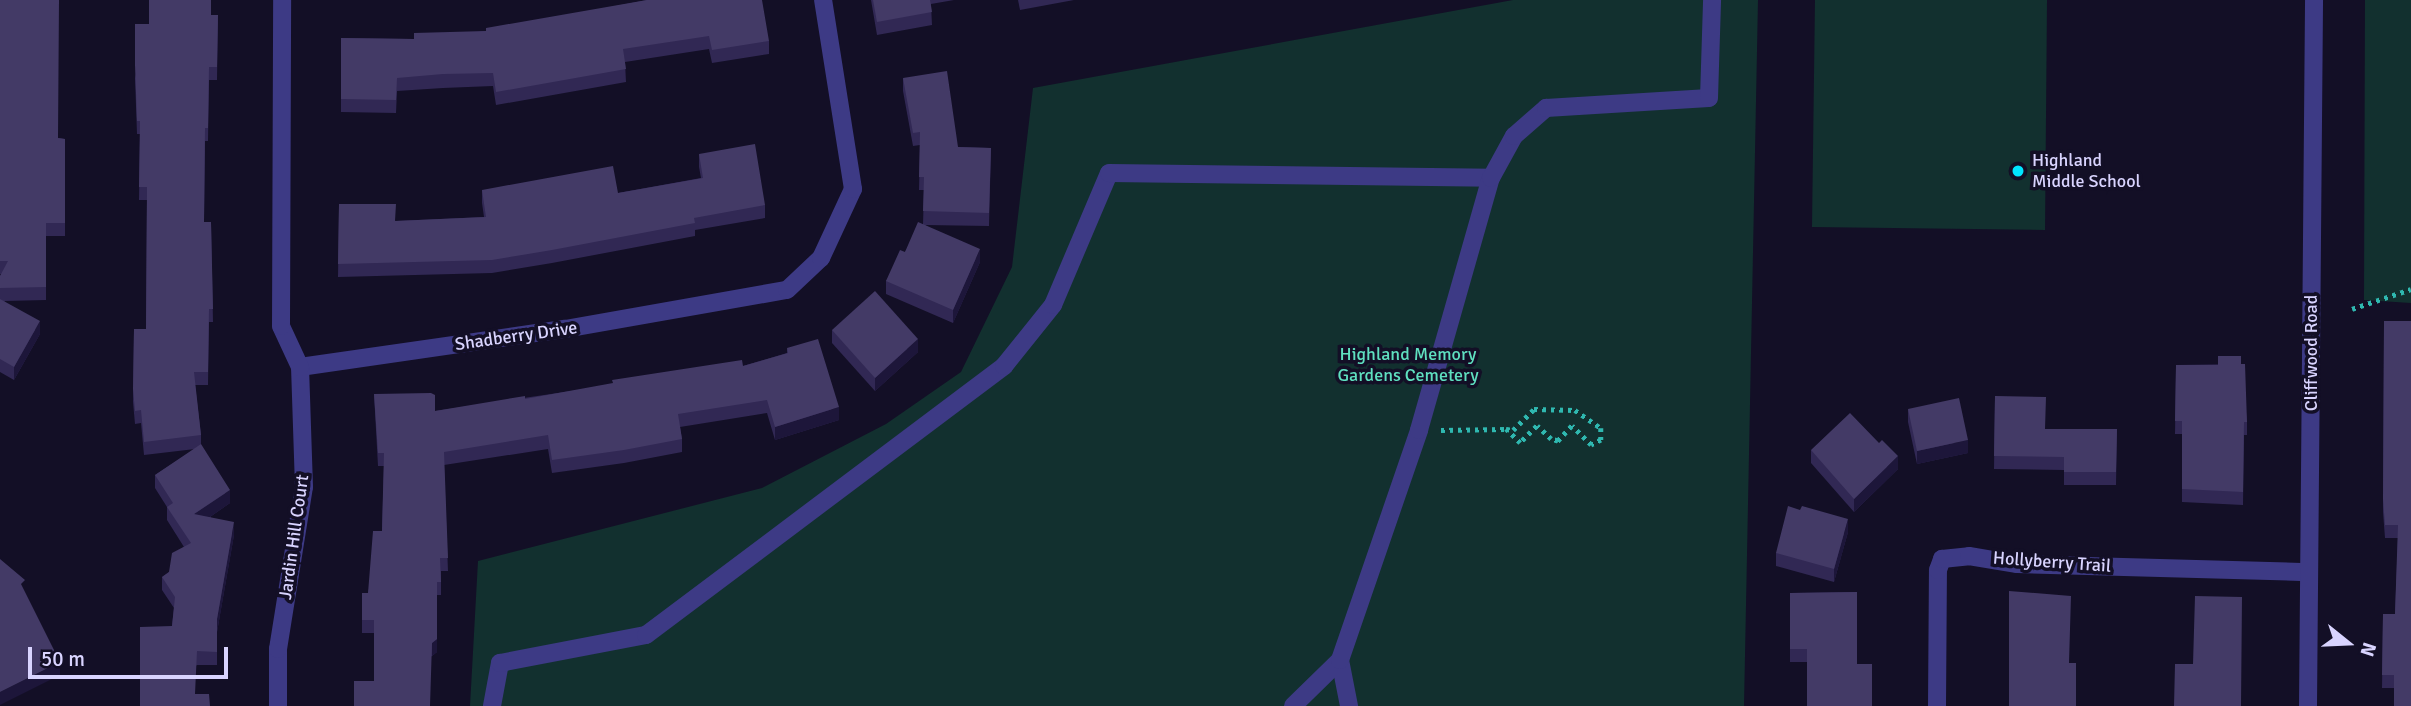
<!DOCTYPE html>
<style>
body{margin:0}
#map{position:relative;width:2411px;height:706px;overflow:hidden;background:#130f26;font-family:Signika,sans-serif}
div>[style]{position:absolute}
.green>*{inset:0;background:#12302f}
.path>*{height:4.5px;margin-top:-2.25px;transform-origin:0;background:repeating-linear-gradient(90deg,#2fb8b0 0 3.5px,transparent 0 8.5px)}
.minor>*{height:18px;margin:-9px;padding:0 9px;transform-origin:9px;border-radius:9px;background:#3d3a85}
.wall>*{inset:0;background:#312854}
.shaded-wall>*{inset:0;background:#1d163a}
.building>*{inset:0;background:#433a66}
.dots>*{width:19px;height:19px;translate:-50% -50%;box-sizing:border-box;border:4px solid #130f26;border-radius:50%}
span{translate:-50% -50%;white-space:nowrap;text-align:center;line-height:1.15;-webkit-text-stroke:7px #130f26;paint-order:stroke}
.poi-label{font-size:18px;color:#d9d4ff}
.left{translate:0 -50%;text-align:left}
.street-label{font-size:18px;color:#d9d4ff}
.park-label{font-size:18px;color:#5fe0c0}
.north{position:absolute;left:2313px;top:608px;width:70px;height:70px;-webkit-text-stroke:5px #130f26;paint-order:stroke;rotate:108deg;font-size:19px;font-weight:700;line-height:28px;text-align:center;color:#d9d4ff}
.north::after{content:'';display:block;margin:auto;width:24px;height:32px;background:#d9d4ff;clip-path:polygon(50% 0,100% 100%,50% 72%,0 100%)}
.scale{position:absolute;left:28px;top:647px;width:200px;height:32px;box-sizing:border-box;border:4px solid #d9d4ff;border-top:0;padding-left:9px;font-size:21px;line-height:24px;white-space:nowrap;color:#d9d4ff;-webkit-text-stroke:5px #130f26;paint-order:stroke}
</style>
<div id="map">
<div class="green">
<i style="clip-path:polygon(1513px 0,1758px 0,1744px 706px,470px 706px,478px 561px,762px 488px,886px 424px,961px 372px,1012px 267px,1033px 88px)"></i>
<i style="clip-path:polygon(1815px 0,2047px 0,2045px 230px,1812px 227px)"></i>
<i style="clip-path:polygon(2365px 0,2411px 0,2411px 303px,2364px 300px)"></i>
</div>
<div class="path">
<i style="left:2352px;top:309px;width:62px;rotate:-18.7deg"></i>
<i style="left:1441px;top:430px;width:65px;rotate:-0.9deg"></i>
<i style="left:1506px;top:429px;width:7px;rotate:8deg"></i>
<i style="left:1513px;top:430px;width:30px;rotate:-45deg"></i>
<i style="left:1534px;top:409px;width:41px;rotate:1.4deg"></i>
<i style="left:1575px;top:410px;width:32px;rotate:35deg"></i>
<i style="left:1601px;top:428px;width:12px;rotate:90deg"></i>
<i style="left:1601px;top:440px;width:11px;rotate:153deg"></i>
<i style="left:1591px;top:445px;width:27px;rotate:-135deg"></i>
<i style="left:1572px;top:426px;width:21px;rotate:133deg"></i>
<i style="left:1558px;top:441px;width:7px;rotate:-164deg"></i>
<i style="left:1551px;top:439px;width:19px;rotate:-137deg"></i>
<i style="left:1537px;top:426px;width:24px;rotate:135deg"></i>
<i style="left:1520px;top:443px;width:20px;rotate:-135deg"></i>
</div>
<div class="minor">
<i style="left:300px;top:367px;width:268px;rotate:-8.2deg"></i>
<i style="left:565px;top:329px;width:225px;rotate:-10deg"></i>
<i style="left:787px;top:290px;width:47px;rotate:-43.3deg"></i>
<i style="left:821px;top:258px;width:76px;rotate:-65.1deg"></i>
<i style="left:853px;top:189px;width:191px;rotate:-99deg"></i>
<i style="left:1340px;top:660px;width:47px;rotate:78.9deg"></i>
<i style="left:278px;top:706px;width:57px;rotate:-90deg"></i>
<i style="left:278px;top:649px;width:164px;rotate:-80.9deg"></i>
<i style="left:304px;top:487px;width:120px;rotate:-91.9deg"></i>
<i style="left:300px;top:367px;width:45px;rotate:-114.9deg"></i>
<i style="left:281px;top:326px;width:326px;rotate:-89.8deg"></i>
<i style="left:492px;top:706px;width:44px;rotate:-79.5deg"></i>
<i style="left:500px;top:663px;width:149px;rotate:-10.9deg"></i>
<i style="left:646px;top:635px;width:448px;rotate:-36.9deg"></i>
<i style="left:1004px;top:366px;width:78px;rotate:-51.2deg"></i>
<i style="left:1053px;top:305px;width:143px;rotate:-67deg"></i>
<i style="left:1109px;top:173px;width:382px;rotate:0.7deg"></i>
<i style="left:1293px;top:706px;width:66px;rotate:-44.4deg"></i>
<i style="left:1340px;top:660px;width:243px;rotate:-71deg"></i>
<i style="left:1419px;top:430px;width:262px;rotate:-74.1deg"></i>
<i style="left:1491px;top:178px;width:48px;rotate:-61.3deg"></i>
<i style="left:1514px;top:136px;width:43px;rotate:-41.2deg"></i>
<i style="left:1546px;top:108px;width:163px;rotate:-3.5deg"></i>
<i style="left:1709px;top:98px;width:98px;rotate:-88.2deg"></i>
<i style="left:1937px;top:706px;width:136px;rotate:-89.6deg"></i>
<i style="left:1938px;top:570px;width:12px;rotate:-70deg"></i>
<i style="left:1942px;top:559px;width:27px;rotate:-6deg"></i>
<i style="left:1969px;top:556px;width:49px;rotate:9.5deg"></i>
<i style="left:2017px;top:564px;width:292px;rotate:1.6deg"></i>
<i style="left:2308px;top:706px;width:706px;rotate:-89.51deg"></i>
</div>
<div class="wall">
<i style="clip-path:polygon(0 0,58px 138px,65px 139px,65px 236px,46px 236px,46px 300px,4px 301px,40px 334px,14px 380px,0 372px,0 276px,1px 274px,0 274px)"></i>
<i style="clip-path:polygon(647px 0,769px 41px,769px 54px,712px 63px,709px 49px,625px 62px,626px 82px,496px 105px,493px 86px,443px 88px,397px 91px,396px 113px,341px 112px,341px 38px,414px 39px,486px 31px)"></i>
<i style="clip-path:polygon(871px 0,954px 0,931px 4px,932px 25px,877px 35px)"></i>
<i style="clip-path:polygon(1018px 0,1074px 0,1020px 10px)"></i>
<i style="clip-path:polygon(211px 15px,218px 15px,217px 80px,209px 80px,208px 141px,205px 141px,204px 222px,211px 222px,213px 322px,209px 322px,208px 385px,195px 385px,201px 435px,201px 445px,230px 503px,210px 517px,234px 535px,217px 632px,217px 665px,197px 665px,140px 706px,172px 626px,174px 608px,162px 590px,162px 577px,169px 572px,184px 547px,167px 520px,167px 507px,155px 488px,155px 475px,195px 449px,144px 455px,141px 423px,135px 424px,133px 402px,134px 329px,146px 329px,147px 200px,139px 200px,140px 134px,137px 134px,135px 78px,149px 24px)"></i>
<i style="clip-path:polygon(903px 78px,958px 147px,991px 148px,989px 226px,925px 225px,980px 262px,953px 323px,886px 294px,886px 281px,923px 224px,924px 190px,919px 190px,920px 145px,913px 146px,903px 91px)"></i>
<i style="clip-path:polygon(699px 154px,765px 205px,765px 218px,695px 230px,695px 236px,552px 263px,492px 273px,338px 277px,339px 204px,396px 221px,484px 217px,482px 203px,482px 190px,618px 193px,701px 178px,699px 167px)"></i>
<i style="clip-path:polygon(2384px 321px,2411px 321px,2394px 688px,2382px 688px,2383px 614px,2395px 614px,2398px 538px,2385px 538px,2383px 512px)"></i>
<i style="clip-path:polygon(832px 330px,918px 352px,875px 391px,832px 343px)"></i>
<i style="clip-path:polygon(787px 348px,839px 420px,775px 440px,767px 413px,680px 427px,682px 439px,682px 452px,624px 463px,552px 473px,548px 449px,444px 465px,448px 571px,441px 571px,441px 595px,437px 595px,437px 652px,432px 656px,374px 681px,374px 633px,362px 633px,362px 593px,368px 593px,382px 531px,384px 466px,378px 466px,374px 394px,435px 411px,743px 366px,787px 353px)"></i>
<i style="clip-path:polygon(2241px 364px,2247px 422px,2247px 435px,2244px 435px,2243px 505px,2182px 502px,2182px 434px,2175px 434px,2176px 365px)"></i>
<i style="clip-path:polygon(1995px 396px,2045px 429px,2117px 429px,2116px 485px,2064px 485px,2064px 470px,1994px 469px)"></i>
<i style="clip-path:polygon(1908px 409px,1968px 453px,1917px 464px,1908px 422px)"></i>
<i style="clip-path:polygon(1811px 450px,1898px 469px,1854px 512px,1811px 463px)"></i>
<i style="clip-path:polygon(1848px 532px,1834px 582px,1776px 566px,1776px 553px)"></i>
<i style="clip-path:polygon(1857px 592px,1807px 662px,1790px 662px,1790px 593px)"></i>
</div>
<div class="shaded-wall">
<i style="clip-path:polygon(980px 249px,980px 262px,953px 323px,953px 310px)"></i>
<i style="clip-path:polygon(40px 321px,40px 334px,14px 380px,14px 367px)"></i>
<i style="clip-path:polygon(918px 339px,918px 352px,875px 391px,875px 378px)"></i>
<i style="clip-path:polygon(839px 407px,839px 420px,775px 440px,775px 427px)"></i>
<i style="clip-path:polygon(1968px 440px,1968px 453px,1917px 464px,1917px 451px)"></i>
<i style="clip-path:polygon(1898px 456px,1898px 469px,1854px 512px,1854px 499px)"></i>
<i style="clip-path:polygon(230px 490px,230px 503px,194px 528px,194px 514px)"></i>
<i style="clip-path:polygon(1848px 519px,1848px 532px,1834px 582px,1834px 569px)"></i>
<i style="clip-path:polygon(234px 522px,234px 535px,217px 632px,217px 619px)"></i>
<i style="clip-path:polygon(437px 639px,437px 652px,432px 656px,432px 643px)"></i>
<i style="clip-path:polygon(60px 662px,60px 675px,0 705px,0 692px)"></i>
</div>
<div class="building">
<i style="clip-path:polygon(0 0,59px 0,58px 138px,65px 139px,65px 223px,46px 223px,46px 287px,0 288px,0 276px,8px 261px,0 261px)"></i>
<i style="clip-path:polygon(149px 0,211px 0,211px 15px,218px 15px,217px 67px,209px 67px,208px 128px,205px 128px,204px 222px,211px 222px,213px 309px,209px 309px,208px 372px,194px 372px,201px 435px,144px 442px,141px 410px,135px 411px,133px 389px,134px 329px,146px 329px,147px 187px,139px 187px,140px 121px,137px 121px,135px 65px,135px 24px,149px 24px)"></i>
<i style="clip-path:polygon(647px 0,762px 0,769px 41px,712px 50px,709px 36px,623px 49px,626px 69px,496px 92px,493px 73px,443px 74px,397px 78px,396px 100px,341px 99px,341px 38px,414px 39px,414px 33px,486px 31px,486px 28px)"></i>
<i style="clip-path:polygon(873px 0,930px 0,932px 12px,877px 22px)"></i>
<i style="clip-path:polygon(947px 71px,958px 147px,991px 148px,989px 213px,923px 211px,924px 177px,919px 177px,920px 132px,913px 133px,903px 78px)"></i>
<i style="clip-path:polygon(755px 144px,765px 205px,694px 218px,695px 223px,552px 250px,492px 260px,338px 264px,339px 204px,396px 204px,395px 221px,486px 217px,482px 190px,613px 166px,618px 193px,703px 178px,699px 154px)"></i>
<i style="clip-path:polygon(918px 222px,980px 249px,953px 310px,886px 281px,900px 250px,905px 252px)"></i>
<i style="clip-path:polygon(875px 291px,918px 339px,875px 378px,832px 330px)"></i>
<i style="clip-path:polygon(0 299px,40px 321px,14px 367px,0 359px)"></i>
<i style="clip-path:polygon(2384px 321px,2411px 321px,2411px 706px,2394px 706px,2394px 675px,2382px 675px,2383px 614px,2395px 614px,2398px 525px,2385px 525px,2383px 499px)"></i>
<i style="clip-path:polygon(818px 339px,839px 407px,775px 427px,767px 400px,678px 414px,682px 439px,624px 450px,552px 460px,548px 435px,444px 452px,448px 558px,440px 558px,441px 582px,437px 582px,437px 639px,432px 643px,430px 706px,354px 706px,354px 681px,374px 681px,374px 620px,362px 620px,362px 593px,368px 593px,373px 531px,382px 531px,384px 453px,378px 453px,374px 394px,431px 393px,435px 395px,435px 411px,525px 396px,525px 399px,613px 383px,612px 380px,742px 360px,743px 366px,788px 353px,787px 348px)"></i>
<i style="clip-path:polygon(2218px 356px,2241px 356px,2241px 364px,2245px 364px,2247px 422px,2244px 422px,2243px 492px,2182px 489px,2182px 421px,2175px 421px,2176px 365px,2218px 365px)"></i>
<i style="clip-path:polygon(1995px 396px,2046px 397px,2045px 429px,2117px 429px,2116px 472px,2064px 472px,2064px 457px,1994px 456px)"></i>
<i style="clip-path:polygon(1959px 398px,1968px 440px,1917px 451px,1908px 409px)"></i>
<i style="clip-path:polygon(1850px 413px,1879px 443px,1882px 440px,1898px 456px,1854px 499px,1811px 450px)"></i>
<i style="clip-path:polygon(201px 444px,230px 490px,194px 514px,234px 522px,217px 619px,217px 652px,197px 651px,195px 694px,209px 694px,210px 706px,140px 706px,140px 627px,172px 626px,175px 597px,162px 577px,169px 572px,172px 553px,191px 543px,167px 507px,173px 503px,155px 475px)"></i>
<i style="clip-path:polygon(1788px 506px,1800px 510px,1802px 506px,1848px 519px,1834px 569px,1776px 553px)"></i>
<i style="clip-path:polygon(0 559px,25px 580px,21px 584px,60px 662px,0 692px)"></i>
<i style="clip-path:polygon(2009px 591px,2071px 596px,2069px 663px,2076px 663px,2076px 706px,2009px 706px)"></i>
<i style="clip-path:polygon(1857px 592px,1857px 664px,1872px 664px,1872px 706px,1807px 706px,1807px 649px,1790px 649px,1790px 593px)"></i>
<i style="clip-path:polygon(2195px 596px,2242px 597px,2241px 706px,2174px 706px,2175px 664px,2193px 664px)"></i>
</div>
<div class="dots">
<i style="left:2018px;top:171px;background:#00e5ff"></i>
</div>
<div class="poi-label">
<span class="left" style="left:2032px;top:171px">Highland<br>Middle School</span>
</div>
<div class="street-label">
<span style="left:516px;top:336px;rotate:-8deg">Shadberry Drive</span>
<span style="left:2311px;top:353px;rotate:-90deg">Cliffwood Road</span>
<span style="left:294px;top:537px;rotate:-82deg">Jardin Hill Court</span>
<span style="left:2052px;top:562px;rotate:4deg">Hollyberry Trail</span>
</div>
<div class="park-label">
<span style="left:1408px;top:365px">Highland Memory<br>Gardens Cemetery</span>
</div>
<div class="north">N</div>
<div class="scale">50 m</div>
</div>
